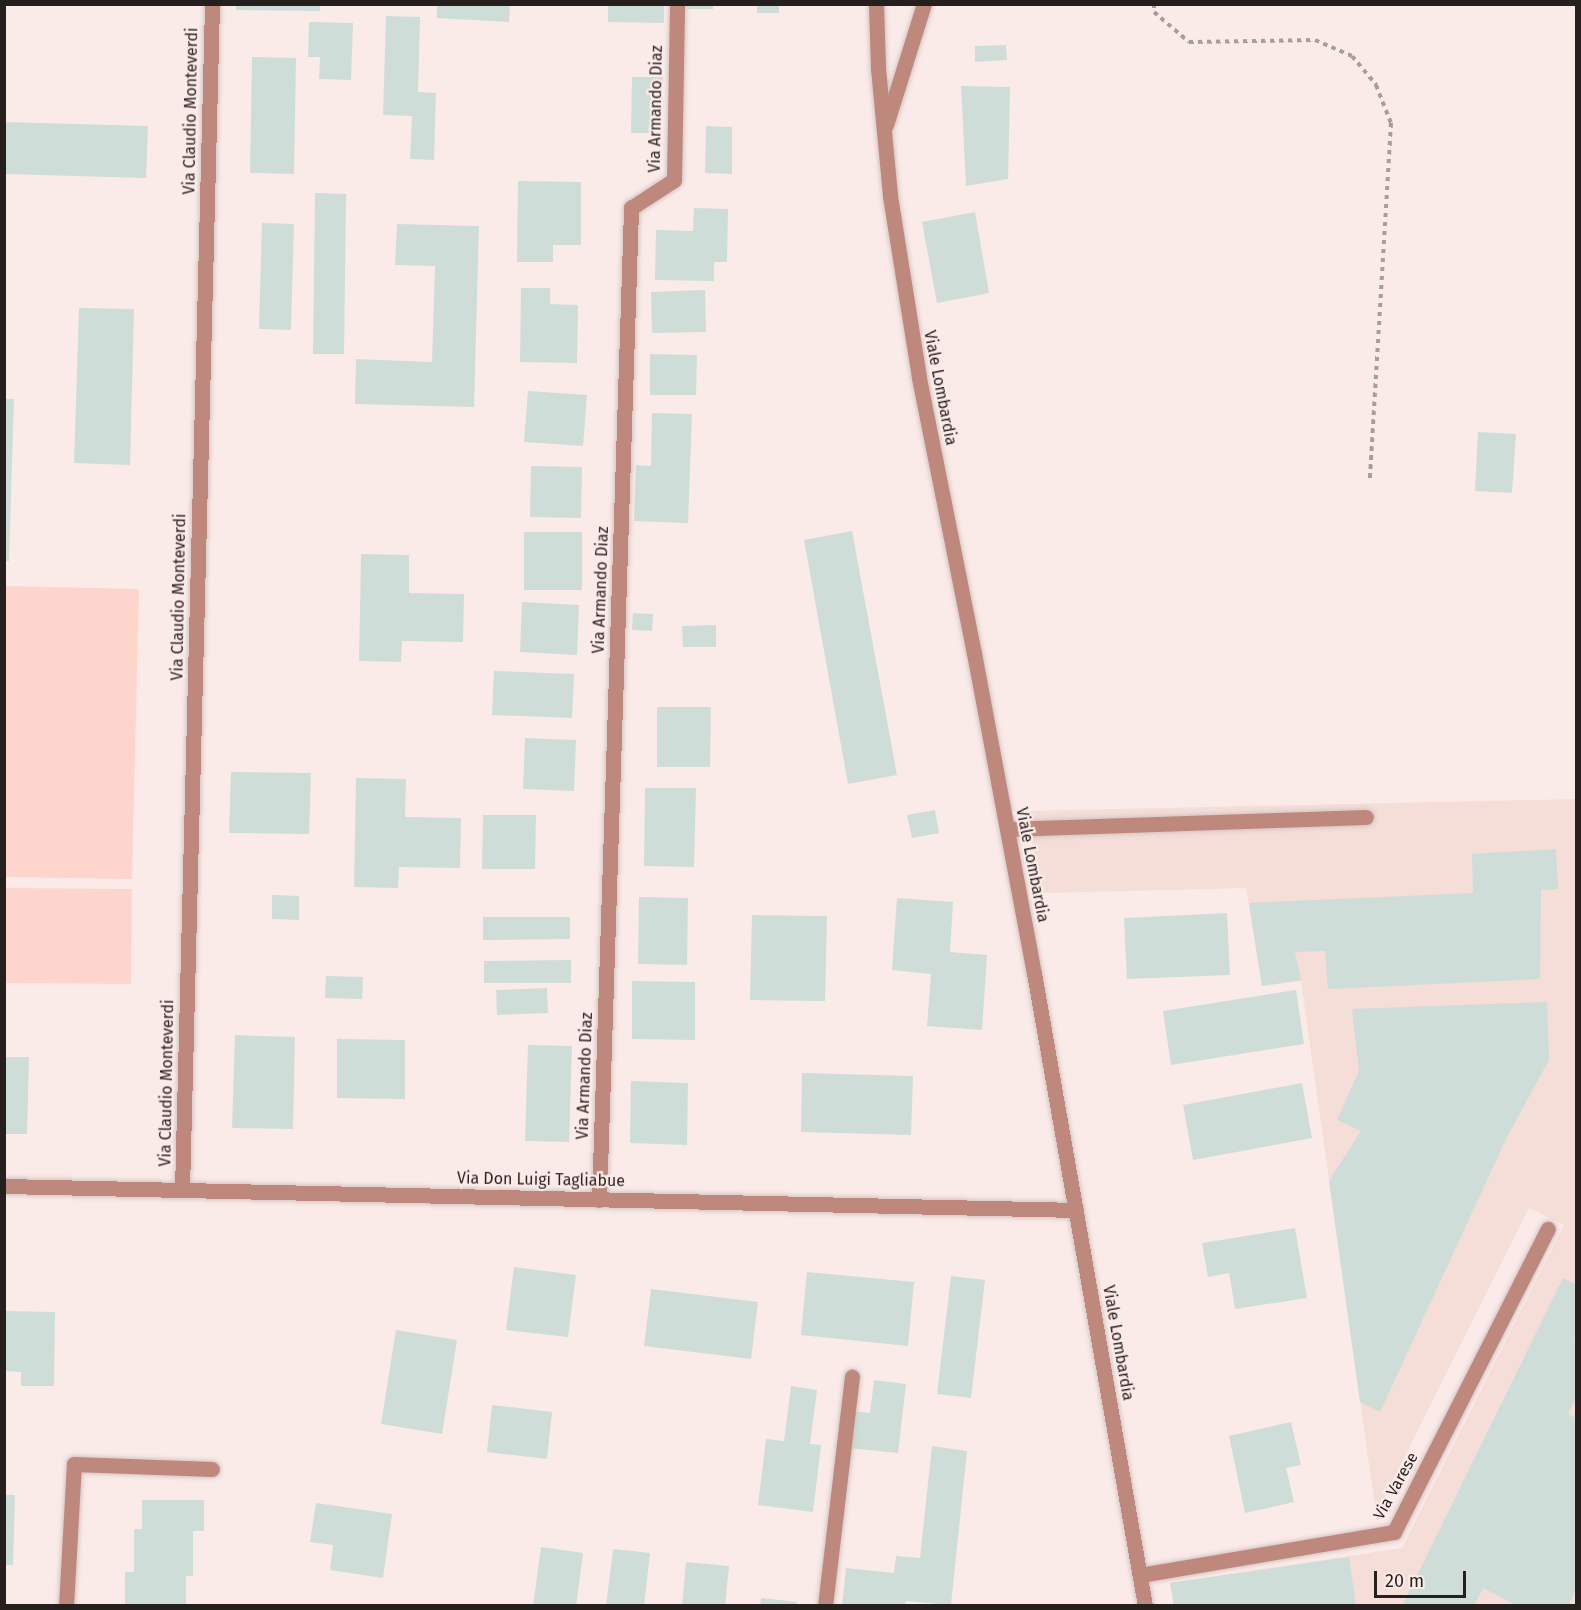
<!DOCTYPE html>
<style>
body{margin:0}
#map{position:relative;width:1581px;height:1610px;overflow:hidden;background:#fbebe8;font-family:"Fira Sans",sans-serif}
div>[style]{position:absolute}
.built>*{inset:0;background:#f5ddd8}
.green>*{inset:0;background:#fed5cd}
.building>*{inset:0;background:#ceddd8}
.path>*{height:4px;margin-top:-2px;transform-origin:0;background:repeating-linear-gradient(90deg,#a99d9b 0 4.5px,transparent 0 9px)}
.roads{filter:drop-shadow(0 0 2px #d4c6c4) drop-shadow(0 0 2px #d4c6c4)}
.minor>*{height:15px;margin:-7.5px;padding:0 7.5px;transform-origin:7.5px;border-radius:7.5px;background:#bf887d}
.tertiary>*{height:15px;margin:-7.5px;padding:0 7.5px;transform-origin:7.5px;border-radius:7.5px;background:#bf887d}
span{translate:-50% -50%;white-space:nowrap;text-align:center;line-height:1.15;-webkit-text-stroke:4.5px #fbebe8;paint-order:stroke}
.street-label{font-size:16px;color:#251f1e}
.frame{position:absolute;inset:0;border:6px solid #251f1e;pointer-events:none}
.scale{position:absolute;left:1374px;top:1571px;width:92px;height:27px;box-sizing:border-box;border:3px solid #251f1e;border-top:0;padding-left:8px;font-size:18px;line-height:21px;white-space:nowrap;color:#251f1e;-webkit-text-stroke:4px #fbebe8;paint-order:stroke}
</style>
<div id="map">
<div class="built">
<i style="clip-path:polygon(1576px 799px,1576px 1605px,1174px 1605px,1170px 1583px,1402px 1548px,1564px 1225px,1529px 1208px,1376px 1514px,1301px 981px,1262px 986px,1246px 888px,1044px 893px,1024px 811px)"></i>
</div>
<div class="green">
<i style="clip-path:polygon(5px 586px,139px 589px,132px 879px,5px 877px)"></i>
<i style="clip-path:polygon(5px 888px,132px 889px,131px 984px,5px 983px)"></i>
</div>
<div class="building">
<i style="clip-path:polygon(437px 4px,510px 4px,509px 22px,437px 18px)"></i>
<i style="clip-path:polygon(608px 4px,664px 4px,664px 23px,608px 22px)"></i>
<i style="clip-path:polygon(687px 4px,713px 4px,713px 9px,687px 9px)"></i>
<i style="clip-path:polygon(757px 4px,779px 4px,779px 13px,757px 13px)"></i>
<i style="clip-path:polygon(236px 5px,320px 5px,320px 11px,236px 10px)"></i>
<i style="clip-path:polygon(386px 16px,420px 17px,418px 92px,436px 93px,434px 160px,410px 159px,412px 116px,383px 115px)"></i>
<i style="clip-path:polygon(309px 22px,353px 23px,351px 80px,319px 79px,320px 57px,308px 57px)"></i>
<i style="clip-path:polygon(1006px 45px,1007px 60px,975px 62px,975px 46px)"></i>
<i style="clip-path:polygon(252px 57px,296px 58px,294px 174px,250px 173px)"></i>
<i style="clip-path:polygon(632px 77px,663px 77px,662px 133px,631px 133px)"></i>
<i style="clip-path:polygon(961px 86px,1010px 87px,1008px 179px,966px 186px)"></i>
<i style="clip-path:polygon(4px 122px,148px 126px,146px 178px,4px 174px)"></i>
<i style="clip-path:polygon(706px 126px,732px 127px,732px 174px,705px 173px)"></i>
<i style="clip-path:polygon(518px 181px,581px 182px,581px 245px,553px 245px,553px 262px,517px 262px)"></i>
<i style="clip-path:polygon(315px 193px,346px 194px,344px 354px,313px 354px)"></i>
<i style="clip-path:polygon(694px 208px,728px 209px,727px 262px,714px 262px,714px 281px,655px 280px,656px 230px,693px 231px)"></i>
<i style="clip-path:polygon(975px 212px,989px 293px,937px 303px,922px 222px)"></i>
<i style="clip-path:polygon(262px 223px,294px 224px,291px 330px,259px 329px)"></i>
<i style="clip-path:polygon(397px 224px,479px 226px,474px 407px,355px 404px,356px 359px,432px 362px,435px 266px,395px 265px)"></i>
<i style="clip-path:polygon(521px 288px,550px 288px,550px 304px,578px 305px,577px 363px,520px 362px)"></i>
<i style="clip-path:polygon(705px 290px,706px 332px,652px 333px,651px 292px)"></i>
<i style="clip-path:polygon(79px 308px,134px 309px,130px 465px,74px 463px)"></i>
<i style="clip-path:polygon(650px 354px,697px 355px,696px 395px,650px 395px)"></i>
<i style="clip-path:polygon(528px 391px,587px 395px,583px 446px,524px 442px)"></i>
<i style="clip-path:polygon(4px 399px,14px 399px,9px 561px,4px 561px)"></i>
<i style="clip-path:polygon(652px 413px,692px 414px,688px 523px,634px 521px,636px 465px,651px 466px)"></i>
<i style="clip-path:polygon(1478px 432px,1516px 434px,1512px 493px,1475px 491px)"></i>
<i style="clip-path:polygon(531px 466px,582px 467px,581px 518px,530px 517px)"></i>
<i style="clip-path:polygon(852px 531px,897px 775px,848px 784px,804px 540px)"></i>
<i style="clip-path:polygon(524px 532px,582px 532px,582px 590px,524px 590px)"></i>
<i style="clip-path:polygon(361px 554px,409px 555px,409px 593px,464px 594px,463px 642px,402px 641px,401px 662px,359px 661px)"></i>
<i style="clip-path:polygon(522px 602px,579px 605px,577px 655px,520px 652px)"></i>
<i style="clip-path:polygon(633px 613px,653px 614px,652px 631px,632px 630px)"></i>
<i style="clip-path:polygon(716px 625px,716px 647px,683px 647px,682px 626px)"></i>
<i style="clip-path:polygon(494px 671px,574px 674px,572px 718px,492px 715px)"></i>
<i style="clip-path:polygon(657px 707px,711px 707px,710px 767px,657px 767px)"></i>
<i style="clip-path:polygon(525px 738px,576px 740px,574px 791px,523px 789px)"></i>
<i style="clip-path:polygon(231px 772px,311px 773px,309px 834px,229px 833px)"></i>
<i style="clip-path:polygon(356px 778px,406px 779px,405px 817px,461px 818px,460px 868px,399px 867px,398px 888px,354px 887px)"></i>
<i style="clip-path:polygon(645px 788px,696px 788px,694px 867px,644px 866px)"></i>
<i style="clip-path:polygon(935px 810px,939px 833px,912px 838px,907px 815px)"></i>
<i style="clip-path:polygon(483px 815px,536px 815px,535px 869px,482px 869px)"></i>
<i style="clip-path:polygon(1556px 849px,1558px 889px,1541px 890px,1540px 979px,1328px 989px,1325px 951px,1295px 952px,1301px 980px,1262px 986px,1249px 903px,1473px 893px,1472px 854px)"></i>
<i style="clip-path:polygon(272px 895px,299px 896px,299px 920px,272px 919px)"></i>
<i style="clip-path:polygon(639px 897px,688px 898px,687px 965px,638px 964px)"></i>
<i style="clip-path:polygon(897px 898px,953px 902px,950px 952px,987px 955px,982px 1030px,927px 1026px,931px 974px,892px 970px)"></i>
<i style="clip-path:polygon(1227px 913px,1230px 975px,1127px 979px,1124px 918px)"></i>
<i style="clip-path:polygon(752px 915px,827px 916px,825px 1001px,750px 1000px)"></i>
<i style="clip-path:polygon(483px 917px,570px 917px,570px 939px,483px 940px)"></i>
<i style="clip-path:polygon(571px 960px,571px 983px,484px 983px,484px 961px)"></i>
<i style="clip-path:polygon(326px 976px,363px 977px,362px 999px,325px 998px)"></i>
<i style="clip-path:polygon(632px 981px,695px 982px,695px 1040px,632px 1039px)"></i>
<i style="clip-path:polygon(547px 988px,548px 1013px,497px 1015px,496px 990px)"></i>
<i style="clip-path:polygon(1296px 990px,1304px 1044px,1171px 1065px,1163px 1011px)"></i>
<i style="clip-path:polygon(1547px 1002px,1549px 1060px,1507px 1137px,1380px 1412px,1360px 1402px,1329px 1181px,1361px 1131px,1337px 1120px,1359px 1071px,1352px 1009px)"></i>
<i style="clip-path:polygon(235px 1035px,295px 1037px,293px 1129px,232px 1128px)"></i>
<i style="clip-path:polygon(337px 1039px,405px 1040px,405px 1099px,337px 1098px)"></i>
<i style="clip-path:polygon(528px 1045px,572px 1046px,569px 1142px,525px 1141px)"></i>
<i style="clip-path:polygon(4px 1057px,29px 1057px,27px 1134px,4px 1134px)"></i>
<i style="clip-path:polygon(802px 1073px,913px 1076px,911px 1135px,801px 1132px)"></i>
<i style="clip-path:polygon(631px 1081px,688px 1083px,687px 1145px,630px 1143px)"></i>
<i style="clip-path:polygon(1302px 1083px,1312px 1138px,1193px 1160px,1183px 1105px)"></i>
<i style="clip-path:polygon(1295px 1228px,1307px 1298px,1235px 1309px,1229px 1273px,1208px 1277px,1202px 1243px)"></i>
<i style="clip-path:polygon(514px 1267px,576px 1275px,568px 1337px,506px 1330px)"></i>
<i style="clip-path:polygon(807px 1272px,914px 1282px,908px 1346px,801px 1335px)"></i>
<i style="clip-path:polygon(951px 1276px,985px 1280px,971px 1398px,937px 1394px)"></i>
<i style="clip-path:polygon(1563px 1278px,1576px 1284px,1576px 1337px,1574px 1343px,1576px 1344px,1576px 1398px,1568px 1414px,1576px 1418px,1576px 1589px,1568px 1606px,1518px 1606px,1483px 1588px,1474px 1606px,1402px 1606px)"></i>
<i style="clip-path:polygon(651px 1289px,758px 1302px,751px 1359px,644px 1346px)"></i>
<i style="clip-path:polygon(4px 1311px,55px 1312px,54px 1386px,21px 1386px,21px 1372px,4px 1371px)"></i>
<i style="clip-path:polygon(396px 1330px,457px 1340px,442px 1434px,381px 1424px)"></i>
<i style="clip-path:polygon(874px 1380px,906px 1384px,898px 1453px,848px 1448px,852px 1411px,870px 1413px)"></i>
<i style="clip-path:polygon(791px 1386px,817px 1390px,810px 1444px,821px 1445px,813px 1512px,758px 1505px,766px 1439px,784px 1441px)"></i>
<i style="clip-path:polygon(492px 1405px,552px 1412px,547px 1459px,487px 1452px)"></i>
<i style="clip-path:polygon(1291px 1422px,1301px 1465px,1286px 1468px,1294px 1502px,1245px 1513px,1229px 1436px)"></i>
<i style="clip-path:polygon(932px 1446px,967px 1451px,951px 1605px,906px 1601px,905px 1606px,842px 1606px,846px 1568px,894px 1573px,896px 1556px,920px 1558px)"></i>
<i style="clip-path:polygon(4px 1495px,15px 1495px,13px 1565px,4px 1565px)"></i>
<i style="clip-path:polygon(142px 1500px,204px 1500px,204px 1531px,193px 1531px,193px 1576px,186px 1576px,186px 1606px,125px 1606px,125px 1572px,134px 1572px,134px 1529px,142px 1529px)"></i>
<i style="clip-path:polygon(316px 1503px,392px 1514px,383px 1578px,330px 1570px,333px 1545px,310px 1542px)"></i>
<i style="clip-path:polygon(541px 1547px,583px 1553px,576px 1606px,533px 1606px)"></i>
<i style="clip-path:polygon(613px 1549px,650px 1553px,644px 1606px,606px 1606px)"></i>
<i style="clip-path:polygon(1349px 1557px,1356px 1606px,1174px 1606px,1170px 1583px)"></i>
<i style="clip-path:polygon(686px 1562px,729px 1566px,725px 1606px,682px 1606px)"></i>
<i style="clip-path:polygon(761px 1598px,797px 1602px,796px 1606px,760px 1606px)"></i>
</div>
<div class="path">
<i style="left:1154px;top:4px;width:8px;rotate:90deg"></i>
<i style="left:1154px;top:12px;width:46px;rotate:40.6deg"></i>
<i style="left:1189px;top:42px;width:126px;rotate:-0.9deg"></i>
<i style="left:1315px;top:40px;width:40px;rotate:23.4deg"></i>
<i style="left:1352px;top:56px;width:38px;rotate:50deg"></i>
<i style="left:1376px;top:85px;width:41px;rotate:68.5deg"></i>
<i style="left:1391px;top:123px;width:356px;rotate:93.4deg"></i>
</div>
<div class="roads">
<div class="minor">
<i style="left:1007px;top:829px;width:359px;rotate:-1.9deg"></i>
<i style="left:4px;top:1186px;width:1072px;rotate:1.28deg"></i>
<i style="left:182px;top:1190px;width:1186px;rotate:-88.55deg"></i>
<i style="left:599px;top:1200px;width:993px;rotate:-88.15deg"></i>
<i style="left:631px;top:208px;width:51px;rotate:-33.1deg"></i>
<i style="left:674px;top:180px;width:176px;rotate:-89deg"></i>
<i style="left:1140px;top:1575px;width:258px;rotate:-9.6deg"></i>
<i style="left:1394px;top:1532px;width:340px;rotate:-63.1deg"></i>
<i style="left:66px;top:1606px;width:142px;rotate:-86.8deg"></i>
<i style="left:74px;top:1464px;width:138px;rotate:2.1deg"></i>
<i style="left:825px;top:1606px;width:231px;rotate:-83.3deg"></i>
</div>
<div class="tertiary">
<i style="left:876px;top:4px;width:64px;rotate:88.2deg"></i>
<i style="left:878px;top:68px;width:129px;rotate:84.6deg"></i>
<i style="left:890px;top:196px;width:184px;rotate:80.9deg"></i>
<i style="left:919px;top:378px;width:280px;rotate:78.7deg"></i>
<i style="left:974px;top:653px;width:326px;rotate:79.4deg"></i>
<i style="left:1034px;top:973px;width:643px;rotate:80.05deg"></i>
<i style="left:886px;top:125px;width:127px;rotate:-72.6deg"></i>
</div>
</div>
<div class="street-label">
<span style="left:656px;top:109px;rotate:-89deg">Via Armando Diaz</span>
<span style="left:191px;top:111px;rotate:-89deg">Via Claudio Monteverdi</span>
<span style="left:940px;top:388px;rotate:79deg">Viale Lombardia</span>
<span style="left:601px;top:590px;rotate:-88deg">Via Armando Diaz</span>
<span style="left:179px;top:597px;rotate:-89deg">Via Claudio Monteverdi</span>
<span style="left:1032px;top:865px;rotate:79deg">Viale Lombardia</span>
<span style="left:585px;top:1076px;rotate:-88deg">Via Armando Diaz</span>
<span style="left:167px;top:1083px;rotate:-89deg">Via Claudio Monteverdi</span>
<span style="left:541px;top:1180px;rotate:1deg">Via Don Luigi Tagliabue</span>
<span style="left:1118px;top:1343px;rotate:80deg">Viale Lombardia</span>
<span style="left:1396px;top:1486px;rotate:-61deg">Via Varese</span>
</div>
<div class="frame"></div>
<div class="scale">20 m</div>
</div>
